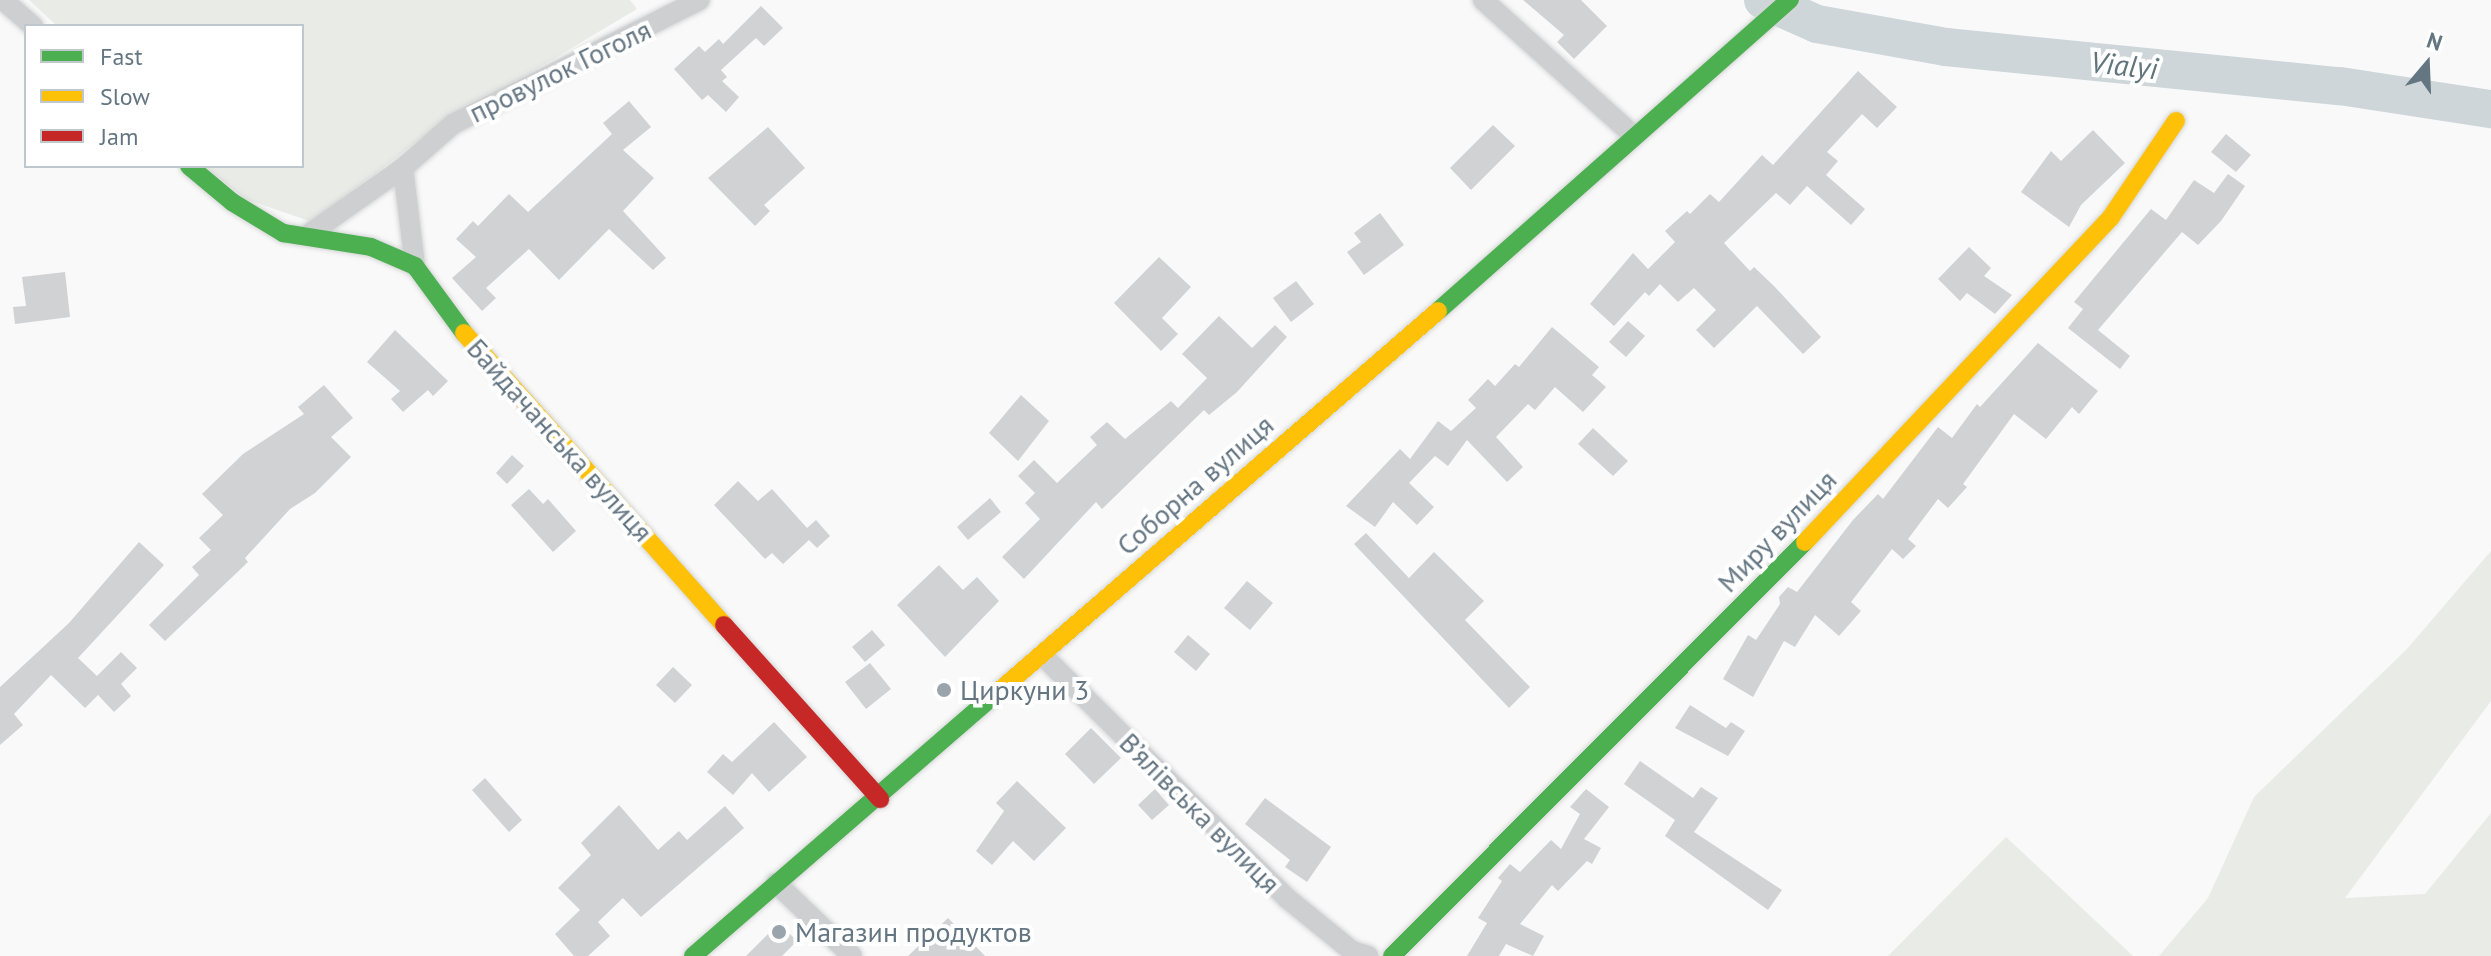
<!DOCTYPE html>
<meta charset="utf-8">
<style>
body{margin:0}
#map{position:relative;width:2491px;height:956px;overflow:hidden;background:#f9f9f9;font-family:"PT Sans",sans-serif}
div>[style]{position:absolute}
.green>*{inset:0;background:#e8ebe6}
.river>*{height:38px;margin:-19px;padding:0 19px;transform-origin:19px;border-radius:19px;background:#ced6d9}
.building>*{inset:0;background:#d0d2d3}
.roads{filter:drop-shadow(0 0 2px #d5d6d7) drop-shadow(0 0 2px #d5d6d7)}
.street>*{height:20px;margin:-10px;padding:0 10px;transform-origin:10px;border-radius:10px;background:#cecfd0}
.fast>*{height:18px;margin:-9px;padding:0 9px;transform-origin:9px;border-radius:9px;background:#4caf50}
.slow>*{height:18px;margin:-9px;padding:0 9px;transform-origin:9px;border-radius:9px;background:#ffc107}
.jam>*{height:18px;margin:-9px;padding:0 9px;transform-origin:9px;border-radius:9px;background:#c62828}
.dots>*{width:22px;height:22px;translate:-50% -50%;box-sizing:border-box;border:4px solid #fff;border-radius:50%}
span{translate:-50% -50%;white-space:nowrap;text-align:center;line-height:1.15;-webkit-text-stroke:8px #fff;paint-order:stroke}
.street-label{font-size:28px;color:#657683}
.poi-label{font-size:28px;color:#657683}
.left{translate:0 -50%;text-align:left}
.water-label{font-size:30px;color:#60757c;font-style:italic}
.legend{position:absolute;left:24px;top:24px;width:280px;height:144px;box-sizing:border-box;background:#fff;border:2px solid #c1c8cd;margin:0;padding:10px 14px;list-style:none;font-size:24px;color:#657683}
.legend li{display:flex;align-items:center;gap:16px;height:40px}
.legend b{width:40px;border:2px solid #c1c8cd}
.north{position:absolute;left:2387px;top:24px;width:80px;height:80px;-webkit-text-stroke:6px #fff;paint-order:stroke;rotate:19deg;font-size:22px;font-weight:700;line-height:32px;text-align:center;color:#657683}
.north::after{content:'';display:block;margin:auto;width:28px;height:36px;background:#657683;clip-path:polygon(50% 0,100% 100%,50% 72%,0 100%)}
</style>
<div id="map">
<div class="green">
<i style="clip-path:polygon(29px 0,630px 0,637px 9px,424px 136px,312px 222px,245px 199px,204px 166px,302px 166px,302px 26px,57px 26px)"></i>
<i style="clip-path:polygon(2491px 551px,2491px 701px,2345px 898px,2425px 894px,2491px 813px,2491px 956px,2159px 956px,2208px 898px,2254px 797px,2407px 649px)"></i>
<i style="clip-path:polygon(2006px 837px,2133px 956px,1888px 956px)"></i>
</div>
<div class="river">
<i style="left:1763px;top:0;width:59px;rotate:24deg"></i>
<i style="left:1817px;top:24px;width:131px;rotate:10.1deg"></i>
<i style="left:1946px;top:47px;width:396px;rotate:5.7deg"></i>
<i style="left:2340px;top:86px;width:153px;rotate:8.7deg"></i>
</div>
<div class="building">
<i style="clip-path:polygon(1523px 0,1581px 0,1607px 26px,1574px 59px,1557px 42px,1564px 35px)"></i>
<i style="clip-path:polygon(761px 6px,783px 28px,764px 46px,756px 38px,721px 70px,727px 77px,722px 81px,739px 97px,726px 112px,708px 95px,702px 100px,674px 69px,699px 46px,705px 52px,719px 39px,723px 44px)"></i>
<i style="clip-path:polygon(1858px 71px,1897px 107px,1877px 128px,1862px 114px,1827px 152px,1838px 161px,1826px 175px,1865px 209px,1851px 225px,1807px 186px,1790px 205px,1776px 193px,1724px 243px,1750px 271px,1754px 267px,1775px 287px,1821px 337px,1803px 354px,1757px 306px,1714px 348px,1696px 330px,1716px 310px,1694px 288px,1678px 302px,1660px 284px,1649px 296px,1645px 292px,1614px 326px,1590px 304px,1633px 253px,1648px 269px,1675px 242px,1665px 231px,1687px 211px,1690px 214px,1710px 194px,1719px 202px,1762px 155px,1773px 165px)"></i>
<i style="clip-path:polygon(629px 101px,651px 127px,623px 150px,654px 178px,623px 211px,666px 258px,653px 270px,609px 229px,559px 280px,529px 249px,486px 288px,496px 298px,482px 311px,452px 278px,476px 257px,456px 239px,473px 221px,478px 226px,509px 194px,528px 212px,612px 134px,603px 123px)"></i>
<i style="clip-path:polygon(1493px 125px,1515px 146px,1471px 190px,1450px 168px)"></i>
<i style="clip-path:polygon(768px 127px,805px 168px,764px 205px,770px 211px,755px 226px,708px 178px)"></i>
<i style="clip-path:polygon(2093px 130px,2125px 163px,2081px 205px,2069px 227px,2021px 192px,2051px 151px,2061px 161px)"></i>
<i style="clip-path:polygon(2226px 134px,2251px 155px,2236px 172px,2211px 152px)"></i>
<i style="clip-path:polygon(2228px 174px,2245px 186px,2221px 221px,2198px 245px,2182px 232px,2098px 330px,2130px 356px,2120px 369px,2068px 328px,2083px 309px,2074px 302px,2151px 209px,2166px 220px,2194px 180px,2214px 193px)"></i>
<i style="clip-path:polygon(1380px 213px,1404px 245px,1364px 275px,1347px 252px,1361px 242px,1354px 233px)"></i>
<i style="clip-path:polygon(1969px 247px,1991px 268px,1984px 276px,2012px 295px,1995px 314px,1967px 293px,1960px 301px,1938px 279px)"></i>
<i style="clip-path:polygon(1159px 257px,1191px 287px,1162px 318px,1178px 334px,1161px 351px,1114px 303px)"></i>
<i style="clip-path:polygon(65px 272px,70px 317px,15px 324px,13px 307px,26px 306px,22px 277px)"></i>
<i style="clip-path:polygon(1296px 281px,1314px 304px,1291px 322px,1273px 298px)"></i>
<i style="clip-path:polygon(1219px 316px,1252px 348px,1275px 325px,1287px 337px,1237px 392px,1209px 415px,1204px 410px,1102px 509px,1096px 502px,1024px 579px,1002px 557px,1040px 519px,1025px 503px,1035px 493px,1018px 476px,1034px 460px,1057px 483px,1097px 445px,1090px 437px,1107px 422px,1125px 439px,1171px 401px,1178px 408px,1207px 378px,1182px 354px)"></i>
<i style="clip-path:polygon(1628px 321px,1645px 336px,1626px 357px,1609px 342px)"></i>
<i style="clip-path:polygon(1552px 327px,1599px 367px,1592px 375px,1606px 387px,1583px 412px,1555px 387px,1535px 410px,1528px 404px,1496px 437px,1523px 467px,1507px 482px,1467px 440px,1448px 466px,1435px 456px,1409px 483px,1434px 507px,1417px 525px,1393px 502px,1375px 527px,1346px 506px,1400px 449px,1410px 459px,1438px 421px,1451px 431px,1476px 408px,1468px 400px,1488px 379px,1495px 386px,1515px 364px,1519px 367px)"></i>
<i style="clip-path:polygon(395px 330px,448px 381px,433px 396px,428px 390px,403px 412px,391px 399px,400px 391px,367px 362px)"></i>
<i style="clip-path:polygon(2038px 343px,2098px 391px,2079px 414px,2072px 407px,2046px 439px,2014px 414px,1963px 484px,1967px 487px,1948px 508px,1938px 499px,1908px 539px,1916px 546px,1903px 559px,1892px 549px,1851px 602px,1861px 611px,1839px 636px,1815px 615px,1795px 647px,1784px 641px,1753px 697px,1723px 679px,1748px 635px,1756px 640px,1780px 604px,1779px 597px,1788px 587px,1797px 592px,1853px 520px,1878px 494px,1883px 499px,1938px 427px,1952px 438px,1977px 404px,1980px 407px)"></i>
<i style="clip-path:polygon(324px 385px,353px 418px,331px 437px,351px 457px,315px 493px,290px 509px,245px 558px,248px 562px,165px 641px,149px 625px,199px 575px,192px 567px,211px 550px,199px 538px,223px 515px,202px 494px,243px 454px,304px 414px,298px 407px)"></i>
<i style="clip-path:polygon(1021px 395px,1049px 421px,1018px 461px,989px 433px)"></i>
<i style="clip-path:polygon(1593px 428px,1628px 461px,1613px 476px,1578px 444px)"></i>
<i style="clip-path:polygon(512px 455px,524px 466px,507px 484px,496px 473px)"></i>
<i style="clip-path:polygon(738px 481px,758px 501px,772px 489px,807px 528px,816px 520px,830px 536px,817px 548px,809px 540px,783px 564px,772px 553px,765px 559px,714px 505px)"></i>
<i style="clip-path:polygon(529px 489px,543px 504px,548px 499px,576px 531px,553px 552px,511px 505px)"></i>
<i style="clip-path:polygon(990px 498px,1001px 512px,968px 540px,957px 527px)"></i>
<i style="clip-path:polygon(1366px 533px,1409px 578px,1434px 552px,1484px 601px,1465px 620px,1530px 687px,1509px 708px,1354px 544px)"></i>
<i style="clip-path:polygon(139px 542px,164px 565px,78px 658px,97px 676px,121px 652px,137px 668px,121px 684px,131px 696px,114px 712px,98px 695px,85px 708px,51px 675px,14px 714px,23px 725px,0 745px,0 687px,69px 623px)"></i>
<i style="clip-path:polygon(939px 565px,963px 590px,977px 577px,999px 601px,945px 657px,897px 605px)"></i>
<i style="clip-path:polygon(1247px 581px,1273px 603px,1250px 630px,1224px 608px)"></i>
<i style="clip-path:polygon(872px 630px,885px 645px,865px 662px,852px 647px)"></i>
<i style="clip-path:polygon(1188px 635px,1210px 654px,1196px 671px,1174px 652px)"></i>
<i style="clip-path:polygon(870px 663px,891px 689px,866px 709px,845px 682px)"></i>
<i style="clip-path:polygon(673px 667px,692px 685px,675px 703px,656px 685px)"></i>
<i style="clip-path:polygon(1690px 705px,1726px 728px,1731px 722px,1745px 731px,1728px 756px,1675px 728px)"></i>
<i style="clip-path:polygon(774px 722px,807px 757px,769px 792px,752px 773px,733px 795px,707px 772px,723px 754px,732px 762px)"></i>
<i style="clip-path:polygon(1091px 728px,1121px 758px,1094px 784px,1065px 754px)"></i>
<i style="clip-path:polygon(1640px 761px,1693px 798px,1701px 787px,1718px 798px,1694px 832px,1782px 890px,1768px 910px,1665px 836px,1675px 820px,1624px 784px)"></i>
<i style="clip-path:polygon(485px 778px,522px 820px,509px 832px,472px 790px)"></i>
<i style="clip-path:polygon(1017px 781px,1066px 828px,1034px 861px,1013px 841px,992px 865px,976px 851px,1004px 811px,996px 803px)"></i>
<i style="clip-path:polygon(1155px 789px,1169px 805px,1152px 820px,1138px 805px)"></i>
<i style="clip-path:polygon(1586px 789px,1609px 807px,1584px 839px,1601px 848px,1592px 864px,1587px 861px,1558px 891px,1552px 885px,1520px 924px,1544px 936px,1533px 956px,1506px 944px,1499px 956px,1467px 956px,1487px 923px,1478px 918px,1502px 881px,1498px 878px,1510px 864px,1520px 872px,1551px 840px,1561px 849px,1580px 814px,1570px 807px)"></i>
<i style="clip-path:polygon(1265px 798px,1331px 847px,1307px 882px,1285px 867px,1290px 860px,1245px 824px)"></i>
<i style="clip-path:polygon(619px 805px,658px 850px,679px 831px,687px 840px,725px 806px,744px 828px,641px 917px,623px 898px,598px 922px,610px 936px,588px 956px,574px 956px,555px 934px,580px 910px,558px 888px,591px 855px,581px 843px)"></i>
<i style="clip-path:polygon(948px 918px,985px 956px,908px 956px)"></i>
<i style="clip-path:polygon(779px 923px,797px 941px,782px 956px,746px 956px)"></i>
</div>
<div class="roads">
<div class="street">
<i style="left:3px;top:0;width:40px;rotate:41deg"></i>
<i style="left:1483px;top:0;width:203px;rotate:42deg"></i>
<i style="left:403px;top:168px;width:99px;rotate:83deg"></i>
<i style="left:309px;top:234px;width:115px;rotate:-35.1deg"></i>
<i style="left:403px;top:168px;width:67px;rotate:-41.3deg"></i>
<i style="left:453px;top:124px;width:276px;rotate:-26.7deg"></i>
<i style="left:1043px;top:656px;width:345px;rotate:44.8deg"></i>
<i style="left:1288px;top:899px;width:82px;rotate:39.1deg"></i>
<i style="left:1352px;top:951px;width:17px;rotate:17deg"></i>
<i style="left:776px;top:883px;width:105px;rotate:43.8deg"></i>
</div>
<div class="fast">
<i style="left:189px;top:166px;width:56px;rotate:39.9deg"></i>
<i style="left:232px;top:202px;width:60px;rotate:31.3deg"></i>
<i style="left:283px;top:233px;width:89px;rotate:9deg"></i>
<i style="left:371px;top:247px;width:48px;rotate:23.4deg"></i>
<i style="left:415px;top:266px;width:83px;rotate:53.8deg"></i>
<i style="left:1438px;top:311px;width:470px;rotate:-41.5deg"></i>
<i style="left:693px;top:956px;width:403px;rotate:-40.9deg"></i>
<i style="left:1392px;top:956px;width:585px;rotate:-45.07deg"></i>
</div>
<div class="slow">
<i style="left:464px;top:333px;width:391px;rotate:48.3deg"></i>
<i style="left:1805px;top:542px;width:446px;rotate:-46.7deg"></i>
<i style="left:2111px;top:217px;width:116px;rotate:-55.9deg"></i>
<i style="left:998px;top:692px;width:582px;rotate:-40.89deg"></i>
</div>
<div class="jam">
<i style="left:724px;top:625px;width:234px;rotate:48.1deg"></i>
</div>
</div>
<div class="dots">
<i style="left:944px;top:690px;background:#99a4ac"></i>
<i style="left:779px;top:932px;background:#99a4ac"></i>
</div>
<div class="street-label">
<span style="left:560px;top:71px;rotate:-26deg">провулок Гоголя</span>
<span style="left:560px;top:440px;rotate:48deg">Байдачанська вулиця</span>
<span style="left:1195px;top:485px;rotate:-41deg">Соборна вулиця</span>
<span style="left:1777px;top:531px;rotate:-46deg">Миру вулиця</span>
<span style="left:1200px;top:813px;rotate:45deg">В’ялівська вулиця</span>
</div>
<div class="poi-label">
<span class="left" style="left:960px;top:690px">Циркуни 3</span>
<span class="left" style="left:795px;top:932px">Магазин продуктов</span>
</div>
<div class="water-label">
<span style="left:2124px;top:65px;rotate:6deg">Vialyi</span>
</div>
<ul class="legend">
<li><b style="height:10px;background:#4caf50"></b>Fast</li>
<li><b style="height:10px;background:#ffc107"></b>Slow</li>
<li><b style="height:10px;background:#c62828"></b>Jam</li>
</ul>
<div class="north">N</div>
</div>
